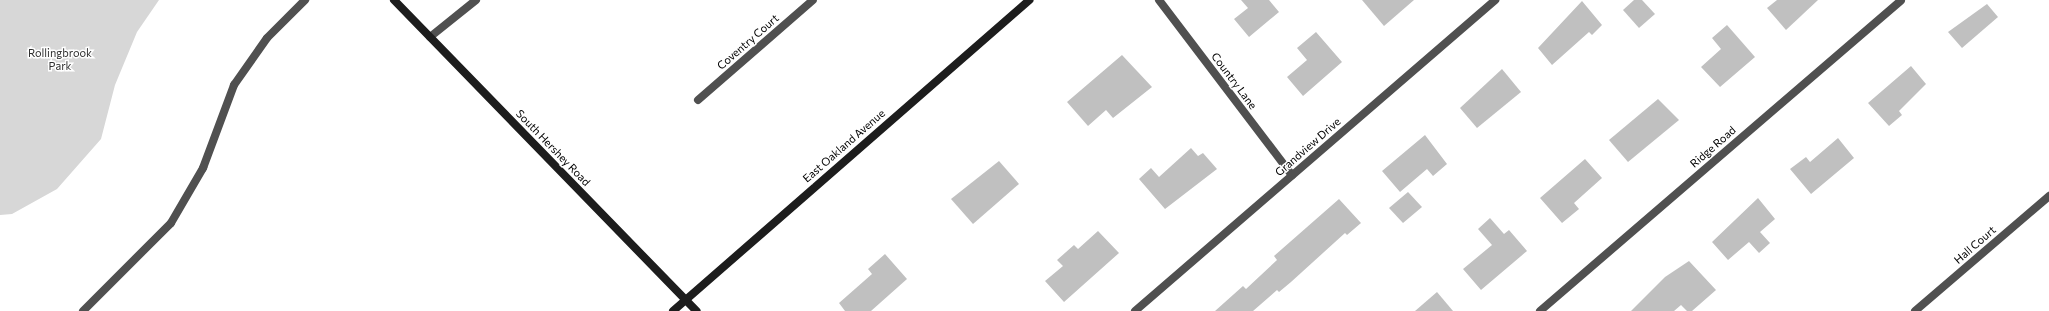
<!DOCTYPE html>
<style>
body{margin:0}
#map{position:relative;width:2049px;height:311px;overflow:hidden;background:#fff;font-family:Commissioner,sans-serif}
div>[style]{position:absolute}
.green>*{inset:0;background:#d7d7d7}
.building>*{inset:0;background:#c0c0c0}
.street>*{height:8px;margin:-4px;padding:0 4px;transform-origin:4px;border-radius:4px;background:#505050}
.secondary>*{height:8px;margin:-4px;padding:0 4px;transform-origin:4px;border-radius:4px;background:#1d1d1d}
span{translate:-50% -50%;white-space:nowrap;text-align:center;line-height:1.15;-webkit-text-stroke:3px #fff;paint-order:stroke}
.street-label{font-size:11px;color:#000}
.park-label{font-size:11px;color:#2e2e2e}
</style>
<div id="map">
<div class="green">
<i style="clip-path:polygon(0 0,159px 0,137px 32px,115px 85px,101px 139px,57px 189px,12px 214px,0 215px)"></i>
</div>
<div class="building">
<i style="clip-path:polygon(1241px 0,1269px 0,1279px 12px,1249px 37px,1234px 19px,1248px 8px)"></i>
<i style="clip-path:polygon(1362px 0,1414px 0,1384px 26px)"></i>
<i style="clip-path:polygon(1634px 0,1642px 0,1655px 14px,1639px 28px,1623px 10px)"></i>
<i style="clip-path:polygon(1777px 0,1818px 0,1786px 30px,1767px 8px)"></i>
<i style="clip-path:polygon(1582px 1px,1602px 25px,1592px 35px,1589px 32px,1552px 65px,1538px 48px)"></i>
<i style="clip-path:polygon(1987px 4px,1998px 17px,1962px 48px,1948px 32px)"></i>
<i style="clip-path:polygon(1727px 25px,1755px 57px,1720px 87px,1701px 67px,1721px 49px,1712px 38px)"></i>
<i style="clip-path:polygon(1316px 32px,1342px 62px,1303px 96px,1287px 77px,1307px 60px,1297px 48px)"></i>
<i style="clip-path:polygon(1122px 55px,1152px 87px,1113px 118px,1106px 110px,1088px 126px,1067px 102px)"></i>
<i style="clip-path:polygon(1911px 66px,1926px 84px,1899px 111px,1902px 115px,1889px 126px,1868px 103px)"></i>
<i style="clip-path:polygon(1502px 69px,1521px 92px,1477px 128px,1460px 108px)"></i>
<i style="clip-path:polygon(1658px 99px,1679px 120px,1628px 162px,1609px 140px)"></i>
<i style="clip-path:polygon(1425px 135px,1447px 164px,1433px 176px,1427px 169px,1400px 192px,1382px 171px)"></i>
<i style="clip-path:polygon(1838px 138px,1854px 158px,1811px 194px,1790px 169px,1806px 157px,1810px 162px)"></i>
<i style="clip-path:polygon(1191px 148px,1198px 156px,1203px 153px,1217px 169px,1165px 209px,1139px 179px,1151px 168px,1159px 177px)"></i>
<i style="clip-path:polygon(1585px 159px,1602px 178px,1574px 203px,1579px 209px,1562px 223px,1540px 198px)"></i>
<i style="clip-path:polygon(999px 161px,1019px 184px,973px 224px,951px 199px)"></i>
<i style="clip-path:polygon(1408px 192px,1422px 207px,1403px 223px,1389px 208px)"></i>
<i style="clip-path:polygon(1758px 198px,1775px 219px,1760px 232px,1770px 243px,1759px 253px,1749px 242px,1728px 260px,1712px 242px)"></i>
<i style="clip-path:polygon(1339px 199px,1361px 223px,1347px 235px,1345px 233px,1291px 282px,1279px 292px,1277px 290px,1253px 311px,1215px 311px,1243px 286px,1246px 289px,1277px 260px,1274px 256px)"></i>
<i style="clip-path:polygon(1490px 218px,1504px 234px,1509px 230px,1527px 251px,1481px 290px,1463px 269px,1492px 245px,1478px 229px)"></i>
<i style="clip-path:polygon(1098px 231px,1119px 253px,1064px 302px,1045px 281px,1063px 266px,1057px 260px,1074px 245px,1078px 249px)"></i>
<i style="clip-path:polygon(885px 254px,907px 279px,871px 311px,845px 311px,839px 303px,872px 274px,868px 269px)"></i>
<i style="clip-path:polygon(1689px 261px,1716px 290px,1692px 311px,1687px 311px,1681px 305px,1674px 311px,1631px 311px,1665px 277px)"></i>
<i style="clip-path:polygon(1437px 292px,1453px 311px,1415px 311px)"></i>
</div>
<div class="street">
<i style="left:1159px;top:0;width:220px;rotate:52.8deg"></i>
<i style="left:430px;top:37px;width:59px;rotate:-38.8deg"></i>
<i style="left:698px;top:100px;width:152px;rotate:-41deg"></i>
<i style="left:83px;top:311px;width:124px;rotate:-45deg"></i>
<i style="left:171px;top:223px;width:64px;rotate:-59.8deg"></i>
<i style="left:203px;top:168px;width:89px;rotate:-69.5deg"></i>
<i style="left:234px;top:85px;width:57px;rotate:-54.9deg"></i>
<i style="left:267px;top:38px;width:54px;rotate:-45deg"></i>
<i style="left:1135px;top:311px;width:476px;rotate:-40.8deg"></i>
<i style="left:1540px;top:311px;width:476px;rotate:-40.7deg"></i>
<i style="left:1915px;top:311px;width:177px;rotate:-40.6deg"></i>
</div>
<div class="secondary">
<i style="left:394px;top:0;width:434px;rotate:45.8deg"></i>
<i style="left:673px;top:311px;width:473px;rotate:-41.1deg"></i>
</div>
<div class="street-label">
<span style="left:748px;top:42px;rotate:-41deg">Coventry Court</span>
<span style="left:1234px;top:81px;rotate:53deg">Country Lane</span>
<span style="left:844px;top:146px;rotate:-41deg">East Oakland Avenue</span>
<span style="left:1308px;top:147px;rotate:-41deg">Grandview Drive</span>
<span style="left:1713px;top:147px;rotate:-41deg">Ridge Road</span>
<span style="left:553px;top:148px;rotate:46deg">South Hershey Road</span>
<span style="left:1975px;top:245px;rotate:-41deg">Hall Court</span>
</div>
<div class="park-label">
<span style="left:60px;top:60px">Rollingbrook<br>Park</span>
</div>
</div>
